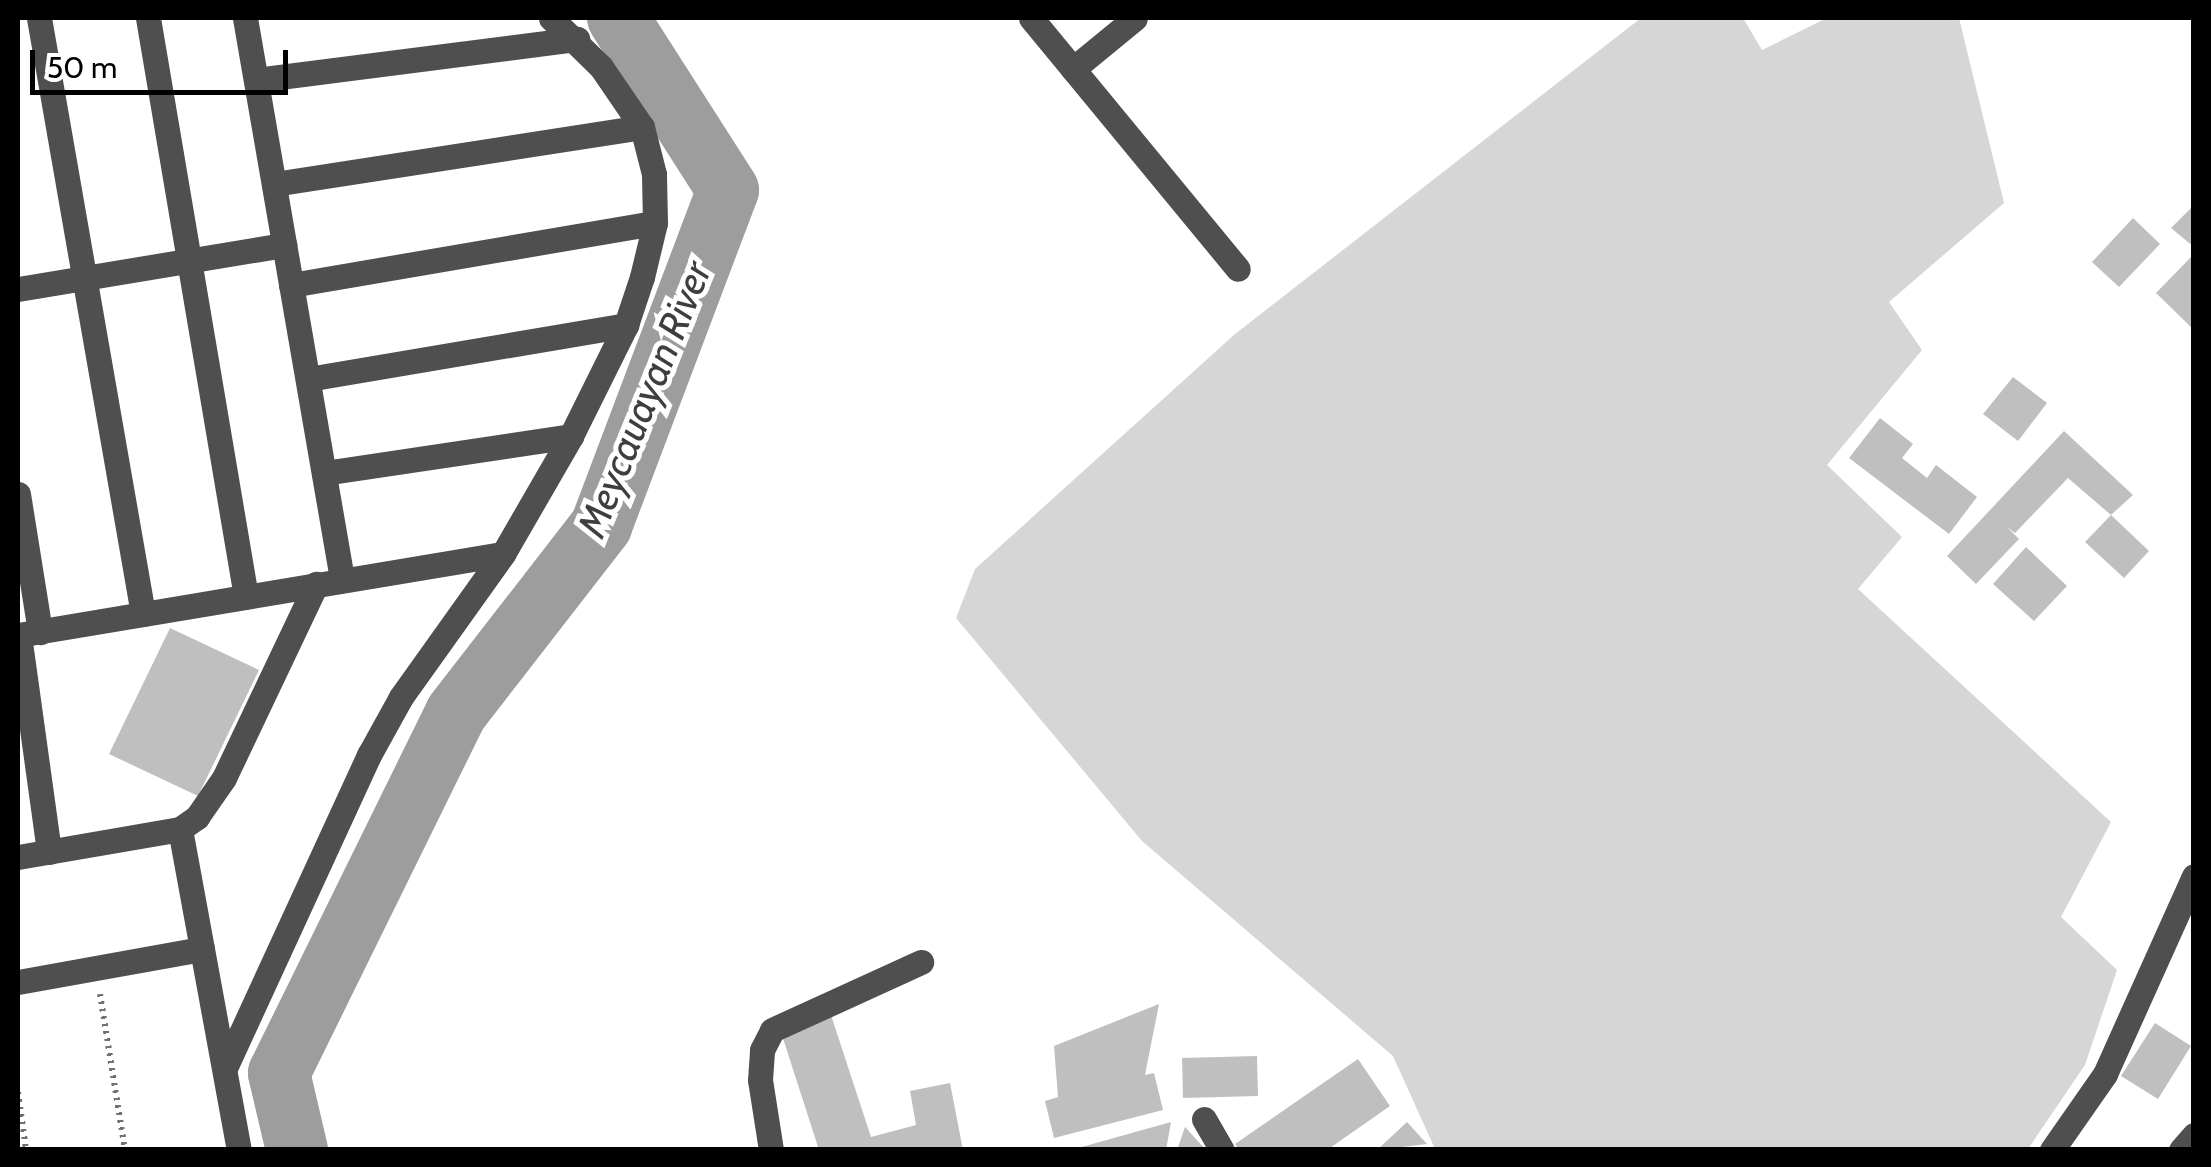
<!DOCTYPE html>
<style>
body{margin:0}
#map{position:relative;width:2211px;height:1167px;overflow:hidden;background:#fff;font-family:Cabin,sans-serif}
div>[style]{position:absolute}
.green>*{inset:0;background:#d6d6d6}
.river>*{height:62px;margin:-31px;padding:0 31px;transform-origin:31px;border-radius:31px;background:#9d9d9d}
.building>*{inset:0;background:#bfbfbf}
.path>*{height:6px;margin-top:-3px;transform-origin:0;background:repeating-linear-gradient(90deg,#717171 0 2.5px,transparent 0 7.5px)}
.minor>*{height:25px;margin:-12.5px;padding:0 12.5px;transform-origin:12.5px;border-radius:12.5px;background:#4f4f4f}
span{translate:-50% -50%;white-space:nowrap;text-align:center;line-height:1.15;-webkit-text-stroke:10px #fff;paint-order:stroke}
.water-label{font-size:40px;color:#3e3e3e;font-style:italic}
.frame{position:absolute;inset:0;border:20px solid #000;pointer-events:none}
.scale{position:absolute;left:30px;top:50px;width:258px;height:45px;box-sizing:border-box;border:5px solid #000;border-top:0;padding-left:12px;font-size:30px;line-height:35px;white-space:nowrap;color:#000;-webkit-text-stroke:8px #fff;paint-order:stroke}
</style>
<div id="map">
<div class="green">
<i style="clip-path:polygon(1641px 18px,1743px 18px,1762px 50px,1827px 18px,1959px 18px,2004px 203px,1889px 302px,1922px 350px,1827px 465px,1902px 537px,1858px 589px,2111px 822px,2061px 917px,2117px 970px,2085px 1065px,2028px 1149px,1435px 1149px,1393px 1056px,1142px 841px,956px 618px,975px 569px,1235px 334px)"></i>
</div>
<div class="river">
<i style="left:297px;top:1150px;width:79px;rotate:-103.2deg"></i>
<i style="left:279px;top:1073px;width:401px;rotate:-63.8deg"></i>
<i style="left:456px;top:713px;width:237px;rotate:-52.2deg"></i>
<i style="left:601px;top:526px;width:359px;rotate:-69.3deg"></i>
<i style="left:728px;top:190px;width:204px;rotate:-122.6deg"></i>
</div>
<div class="building">
<i style="clip-path:polygon(2194px 205px,2194px 247px,2171px 228px)"></i>
<i style="clip-path:polygon(2133px 218px,2160px 244px,2119px 287px,2092px 262px)"></i>
<i style="clip-path:polygon(2194px 254px,2194px 330px,2156px 293px)"></i>
<i style="clip-path:polygon(2013px 377px,2047px 403px,2018px 441px,1983px 414px)"></i>
<i style="clip-path:polygon(1880px 418px,1913px 444px,1902px 458px,1927px 478px,1936px 465px,1977px 497px,1949px 534px,1849px 458px)"></i>
<i style="clip-path:polygon(2064px 431px,2133px 495px,2111px 515px,2068px 478px,2015px 533px,2007px 527px,2019px 539px,1976px 584px,1947px 556px)"></i>
<i style="clip-path:polygon(2111px 515px,2149px 551px,2124px 578px,2085px 542px)"></i>
<i style="clip-path:polygon(2026px 547px,2067px 586px,2034px 621px,1993px 584px)"></i>
<i style="clip-path:polygon(170px 628px,259px 670px,198px 796px,109px 754px)"></i>
<i style="clip-path:polygon(1159px 1004px,1145px 1075px,1154px 1073px,1163px 1110px,1054px 1138px,1045px 1101px,1058px 1097px,1054px 1046px)"></i>
<i style="clip-path:polygon(830px 1012px,871px 1137px,916px 1125px,910px 1091px,950px 1083px,963px 1150px,819px 1150px,780px 1029px)"></i>
<i style="clip-path:polygon(2155px 1023px,2191px 1046px,2158px 1099px,2121px 1076px)"></i>
<i style="clip-path:polygon(1257px 1056px,1258px 1096px,1183px 1098px,1182px 1058px)"></i>
<i style="clip-path:polygon(1358px 1059px,1390px 1106px,1327px 1150px,1239px 1150px,1235px 1144px)"></i>
<i style="clip-path:polygon(1171px 1122px,1166px 1150px,1078px 1150px,1078px 1148px)"></i>
<i style="clip-path:polygon(1407px 1122px,1427px 1144px,1377px 1150px)"></i>
<i style="clip-path:polygon(1185px 1127px,1206px 1150px,1177px 1150px)"></i>
</div>
<div class="path">
<i style="left:100px;top:994px;width:158px;rotate:80.9deg"></i>
<i style="left:18px;top:1092px;width:59px;rotate:82.1deg"></i>
</div>
<div class="minor">
<i style="left:39px;top:18px;width:605px;rotate:80.1deg"></i>
<i style="left:148px;top:18px;width:587px;rotate:80.39deg"></i>
<i style="left:245px;top:18px;width:569px;rotate:80.19deg"></i>
<i style="left:1031px;top:18px;width:325px;rotate:50.5deg"></i>
<i style="left:1073px;top:69px;width:80px;rotate:-39.4deg"></i>
<i style="left:256px;top:80px;width:324px;rotate:-7.3deg"></i>
<i style="left:274px;top:184px;width:372px;rotate:-8.8deg"></i>
<i style="left:291px;top:285px;width:369px;rotate:-9.7deg"></i>
<i style="left:18px;top:289px;width:270px;rotate:-9.4deg"></i>
<i style="left:308px;top:379px;width:323px;rotate:-9.6deg"></i>
<i style="left:324px;top:473px;width:250px;rotate:-8.5deg"></i>
<i style="left:18px;top:494px;width:140px;rotate:80.9deg"></i>
<i style="left:18px;top:635px;width:492px;rotate:-9.5deg"></i>
<i style="left:19px;top:635px;width:219px;rotate:82.1deg"></i>
<i style="left:180px;top:829px;width:326px;rotate:79.6deg"></i>
<i style="left:18px;top:857px;width:164px;rotate:-9.8deg"></i>
<i style="left:180px;top:829px;width:21px;rotate:-35deg"></i>
<i style="left:197px;top:817px;width:47px;rotate:-55.3deg"></i>
<i style="left:224px;top:778px;width:215px;rotate:-64.6deg"></i>
<i style="left:18px;top:982px;width:187px;rotate:-10.2deg"></i>
<i style="left:225px;top:1068px;width:345px;rotate:-65.3deg"></i>
<i style="left:369px;top:755px;width:66px;rotate:-61.1deg"></i>
<i style="left:401px;top:697px;width:176px;rotate:-54.5deg"></i>
<i style="left:503px;top:554px;width:136px;rotate:-60deg"></i>
<i style="left:571px;top:436px;width:124px;rotate:-63.6deg"></i>
<i style="left:626px;top:325px;width:51px;rotate:-71.6deg"></i>
<i style="left:642px;top:277px;width:56px;rotate:-76.5deg"></i>
<i style="left:655px;top:223px;width:49px;rotate:-91.2deg"></i>
<i style="left:654px;top:174px;width:49px;rotate:-104.3deg"></i>
<i style="left:642px;top:127px;width:73px;rotate:-124.3deg"></i>
<i style="left:601px;top:67px;width:70px;rotate:-135.6deg"></i>
<i style="left:1204px;top:1119px;width:36px;rotate:60deg"></i>
<i style="left:771px;top:1150px;width:71px;rotate:-98.9deg"></i>
<i style="left:760px;top:1080px;width:30px;rotate:-86deg"></i>
<i style="left:762px;top:1050px;width:22px;rotate:-63deg"></i>
<i style="left:772px;top:1030px;width:164px;rotate:-24.5deg"></i>
<i style="left:2052px;top:1150px;width:93px;rotate:-55.1deg"></i>
<i style="left:2105px;top:1074px;width:217px;rotate:-65.8deg"></i>
<i style="left:2181px;top:1150px;width:20px;rotate:-49deg"></i>
</div>
<div class="water-label">
<span style="left:644px;top:399px;rotate:-68deg">Meycauayan River</span>
</div>
<div class="frame"></div>
<div class="scale">50 m</div>
</div>
